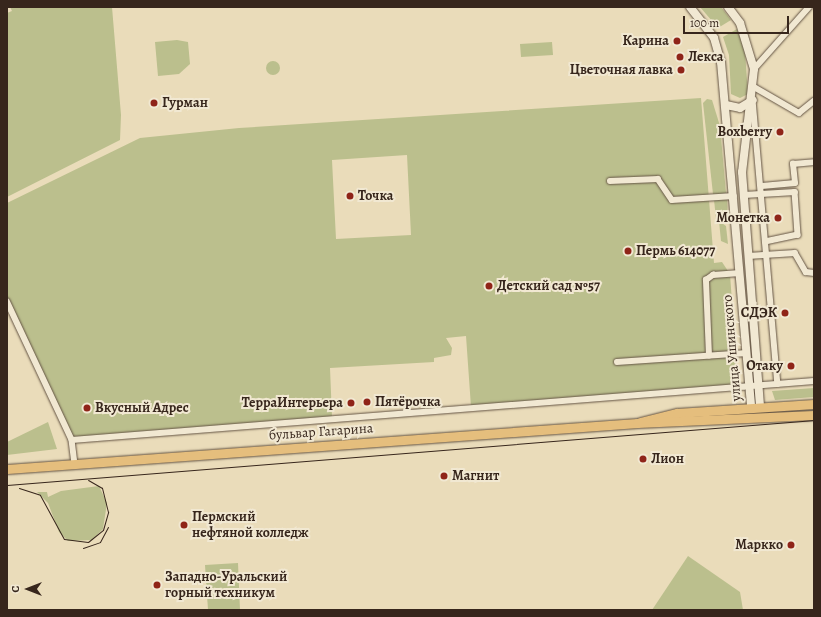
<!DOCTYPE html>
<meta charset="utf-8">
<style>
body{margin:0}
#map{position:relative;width:821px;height:617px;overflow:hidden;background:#eadcba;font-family:Alegreya,serif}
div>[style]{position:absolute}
.green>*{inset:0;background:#bbbf8d}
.round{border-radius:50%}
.roads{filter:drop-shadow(0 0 1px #645444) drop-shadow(0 0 1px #645444)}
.minor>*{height:5.5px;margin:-2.75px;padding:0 2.75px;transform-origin:2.75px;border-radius:2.75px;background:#f1e8d2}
.secondary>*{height:8px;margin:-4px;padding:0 4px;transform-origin:4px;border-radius:4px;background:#f1e8d2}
.primary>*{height:9px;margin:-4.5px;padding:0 4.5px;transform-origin:4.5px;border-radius:4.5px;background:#e5be7d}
.tram>*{height:1px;margin:-0.5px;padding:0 0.5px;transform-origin:0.5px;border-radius:0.5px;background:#37261c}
.dots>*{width:11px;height:11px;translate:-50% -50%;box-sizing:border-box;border:2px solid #f1e8d2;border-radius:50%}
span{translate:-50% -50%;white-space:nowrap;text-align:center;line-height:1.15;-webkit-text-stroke:4px #f1e8d2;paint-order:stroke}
.poi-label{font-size:14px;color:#37261c;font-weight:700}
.right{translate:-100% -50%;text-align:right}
.left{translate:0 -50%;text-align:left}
.street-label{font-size:14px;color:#37261c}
.frame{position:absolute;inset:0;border:8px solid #37261c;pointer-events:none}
.north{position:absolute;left:8px;top:569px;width:40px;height:40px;-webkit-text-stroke:3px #f1e8d2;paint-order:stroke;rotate:270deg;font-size:11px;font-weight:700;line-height:16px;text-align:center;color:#37261c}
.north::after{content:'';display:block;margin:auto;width:14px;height:18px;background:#37261c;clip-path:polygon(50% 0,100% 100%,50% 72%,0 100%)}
.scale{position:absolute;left:683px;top:16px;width:106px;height:18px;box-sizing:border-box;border:2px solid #37261c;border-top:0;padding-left:5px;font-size:12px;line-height:14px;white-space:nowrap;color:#37261c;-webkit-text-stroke:3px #f1e8d2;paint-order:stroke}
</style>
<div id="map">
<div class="green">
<i style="clip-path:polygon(10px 7px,112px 7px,121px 115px,120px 140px,7px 197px,7px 13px,12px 11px)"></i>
<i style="clip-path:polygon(700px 7px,721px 7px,731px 20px,718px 28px)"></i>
<i style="clip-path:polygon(737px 29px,745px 52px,748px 94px,740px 98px,731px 94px,729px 55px,723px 37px)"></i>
<i style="clip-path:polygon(177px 40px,188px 42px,190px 64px,179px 74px,158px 76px,155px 42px)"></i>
<i style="clip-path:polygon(552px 42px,553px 55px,521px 57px,520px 44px)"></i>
<i class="round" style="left:266px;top:61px;width:14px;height:14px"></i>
<i style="clip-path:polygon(evenodd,701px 98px,714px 263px,722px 262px,730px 274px,738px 386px,471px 407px,466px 336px,446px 338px,452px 348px,451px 355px,434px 358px,434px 362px,330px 368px,332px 417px,72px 440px,7px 301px,7px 203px,140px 138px,239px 128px,701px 98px,407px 155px,411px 235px,336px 239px,332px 160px,407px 155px)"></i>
<i style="clip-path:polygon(707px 99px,712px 100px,720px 126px,726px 193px,721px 194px,713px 194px,703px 103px)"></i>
<i style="clip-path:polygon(714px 200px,727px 200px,728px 217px,716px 218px)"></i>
<i style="clip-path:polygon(719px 221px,726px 226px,728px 244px,721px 241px)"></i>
<i style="clip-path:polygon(814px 388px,814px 397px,775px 400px,772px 391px)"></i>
<i style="clip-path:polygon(48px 422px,57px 449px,7px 455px,7px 442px)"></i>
<i style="clip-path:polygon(99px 486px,107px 503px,103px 529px,92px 540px,68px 541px,59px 532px,48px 503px,37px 492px,47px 492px,48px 497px,61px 491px)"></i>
<i style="clip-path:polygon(688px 556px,740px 592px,743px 610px,652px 610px)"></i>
<i style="clip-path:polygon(238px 563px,240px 610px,208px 610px,205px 565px)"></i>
</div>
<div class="roads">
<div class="minor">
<i style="left:754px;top:69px;width:83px;rotate:-48.4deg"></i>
<i style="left:754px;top:87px;width:52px;rotate:30deg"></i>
<i style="left:799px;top:113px;width:19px;rotate:-39deg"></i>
<i style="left:753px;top:100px;width:285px;rotate:85deg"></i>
<i style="left:610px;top:181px;width:48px;rotate:-2.4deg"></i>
<i style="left:658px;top:179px;width:25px;rotate:56deg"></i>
<i style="left:672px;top:200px;width:62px;rotate:-3.7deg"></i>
<i style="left:762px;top:186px;width:33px;rotate:-5deg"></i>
<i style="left:795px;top:183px;width:19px;rotate:-96deg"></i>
<i style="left:793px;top:164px;width:21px;rotate:-5deg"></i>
<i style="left:744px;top:195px;width:51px;rotate:-3.4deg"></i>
<i style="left:795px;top:192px;width:43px;rotate:86deg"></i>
<i style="left:798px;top:235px;width:33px;rotate:168deg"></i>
<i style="left:748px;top:256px;width:47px;rotate:-3.7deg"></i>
<i style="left:795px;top:253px;width:22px;rotate:60deg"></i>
<i style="left:806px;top:272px;width:8px;rotate:7deg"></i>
<i style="left:7px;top:301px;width:153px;rotate:64.9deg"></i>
<i style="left:72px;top:440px;width:23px;rotate:83deg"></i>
<i style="left:709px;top:356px;width:76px;rotate:-92.3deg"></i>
<i style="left:706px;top:280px;width:9px;rotate:-36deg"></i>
<i style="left:713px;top:275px;width:27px;rotate:-4deg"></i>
<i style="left:617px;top:362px;width:130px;rotate:-4deg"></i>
<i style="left:72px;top:440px;width:744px;rotate:-4.55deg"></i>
</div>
<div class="secondary">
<i style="left:690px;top:7px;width:39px;rotate:52deg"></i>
<i style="left:714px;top:38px;width:25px;rotate:74deg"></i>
<i style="left:721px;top:62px;width:347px;rotate:85deg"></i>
<i style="left:728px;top:7px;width:20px;rotate:53deg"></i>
<i style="left:740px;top:23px;width:48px;rotate:73.1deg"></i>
<i style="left:754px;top:69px;width:104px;rotate:96.6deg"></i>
<i style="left:742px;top:172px;width:236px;rotate:85.6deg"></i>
<i style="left:726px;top:105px;width:14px;rotate:12deg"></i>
<i style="left:740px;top:108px;width:15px;rotate:-32deg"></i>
</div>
<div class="primary">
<i style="left:640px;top:422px;width:38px;rotate:-14deg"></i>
<i style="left:677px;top:413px;width:137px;rotate:-3.8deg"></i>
<i style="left:7px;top:469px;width:632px;rotate:-4.18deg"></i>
<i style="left:637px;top:423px;width:177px;rotate:-2.6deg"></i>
</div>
</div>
<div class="tram">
<i style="left:7px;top:485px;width:810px;rotate:-4.6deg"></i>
<i style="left:19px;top:488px;width:22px;rotate:18deg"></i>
<i style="left:40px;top:495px;width:50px;rotate:61.4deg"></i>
<i style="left:64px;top:539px;width:24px;rotate:7deg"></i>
<i style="left:88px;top:542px;width:19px;rotate:-39deg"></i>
<i style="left:103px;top:530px;width:19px;rotate:-74deg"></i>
<i style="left:108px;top:512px;width:25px;rotate:-104deg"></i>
<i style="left:102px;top:488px;width:16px;rotate:-150deg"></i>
<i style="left:83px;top:548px;width:18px;rotate:-19deg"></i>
<i style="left:100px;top:542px;width:17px;rotate:-62deg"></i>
</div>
<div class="dots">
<i style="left:677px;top:41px;background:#8f2418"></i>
<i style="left:680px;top:57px;background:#8f2418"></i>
<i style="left:681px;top:70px;background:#8f2418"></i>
<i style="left:154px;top:103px;background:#8f2418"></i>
<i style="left:780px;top:132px;background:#8f2418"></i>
<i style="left:350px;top:196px;background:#8f2418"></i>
<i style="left:778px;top:218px;background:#8f2418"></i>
<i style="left:628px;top:251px;background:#8f2418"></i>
<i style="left:489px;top:286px;background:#8f2418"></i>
<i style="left:785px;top:313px;background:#8f2418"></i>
<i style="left:791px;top:366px;background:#8f2418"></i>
<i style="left:367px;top:402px;background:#8f2418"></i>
<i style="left:351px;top:403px;background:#8f2418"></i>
<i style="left:87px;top:408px;background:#8f2418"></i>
<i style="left:643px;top:459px;background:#8f2418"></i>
<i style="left:444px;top:476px;background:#8f2418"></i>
<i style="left:184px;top:525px;background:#8f2418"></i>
<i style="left:791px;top:545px;background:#8f2418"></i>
<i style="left:157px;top:585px;background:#8f2418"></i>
</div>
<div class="poi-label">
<span class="right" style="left:669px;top:41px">Карина</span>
<span class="left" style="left:688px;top:57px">Лекса</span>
<span class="right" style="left:673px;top:70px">Цветочная лавка</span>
<span class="left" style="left:162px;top:103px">Гурман</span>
<span class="right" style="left:772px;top:132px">Boxberry</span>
<span class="left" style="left:358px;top:196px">Точка</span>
<span class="right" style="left:770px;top:218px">Монетка</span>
<span class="left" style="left:636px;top:251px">Пермь 614077</span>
<span class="left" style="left:497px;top:286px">Детский сад №57</span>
<span class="right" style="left:777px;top:313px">СДЭК</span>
<span class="right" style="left:783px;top:366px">Отаку</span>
<span class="left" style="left:375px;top:402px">Пятёрочка</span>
<span class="right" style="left:343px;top:403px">ТерраИнтерьера</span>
<span class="left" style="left:95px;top:408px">Вкусный Адрес</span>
<span class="left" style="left:651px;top:459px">Лион</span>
<span class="left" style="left:452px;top:476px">Магнит</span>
<span class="left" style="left:192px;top:525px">Пермский<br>нефтяной колледж</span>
<span class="right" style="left:783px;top:545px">Маркко</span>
<span class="left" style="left:165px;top:585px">Западно-Уральский<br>горный техникум</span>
</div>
<div class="street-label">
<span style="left:732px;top:348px;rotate:-95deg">улица Ушинского</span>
<span style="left:321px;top:432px;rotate:-4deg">бульвар Гагарина</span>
</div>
<div class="frame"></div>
<div class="north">С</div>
<div class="scale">100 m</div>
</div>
